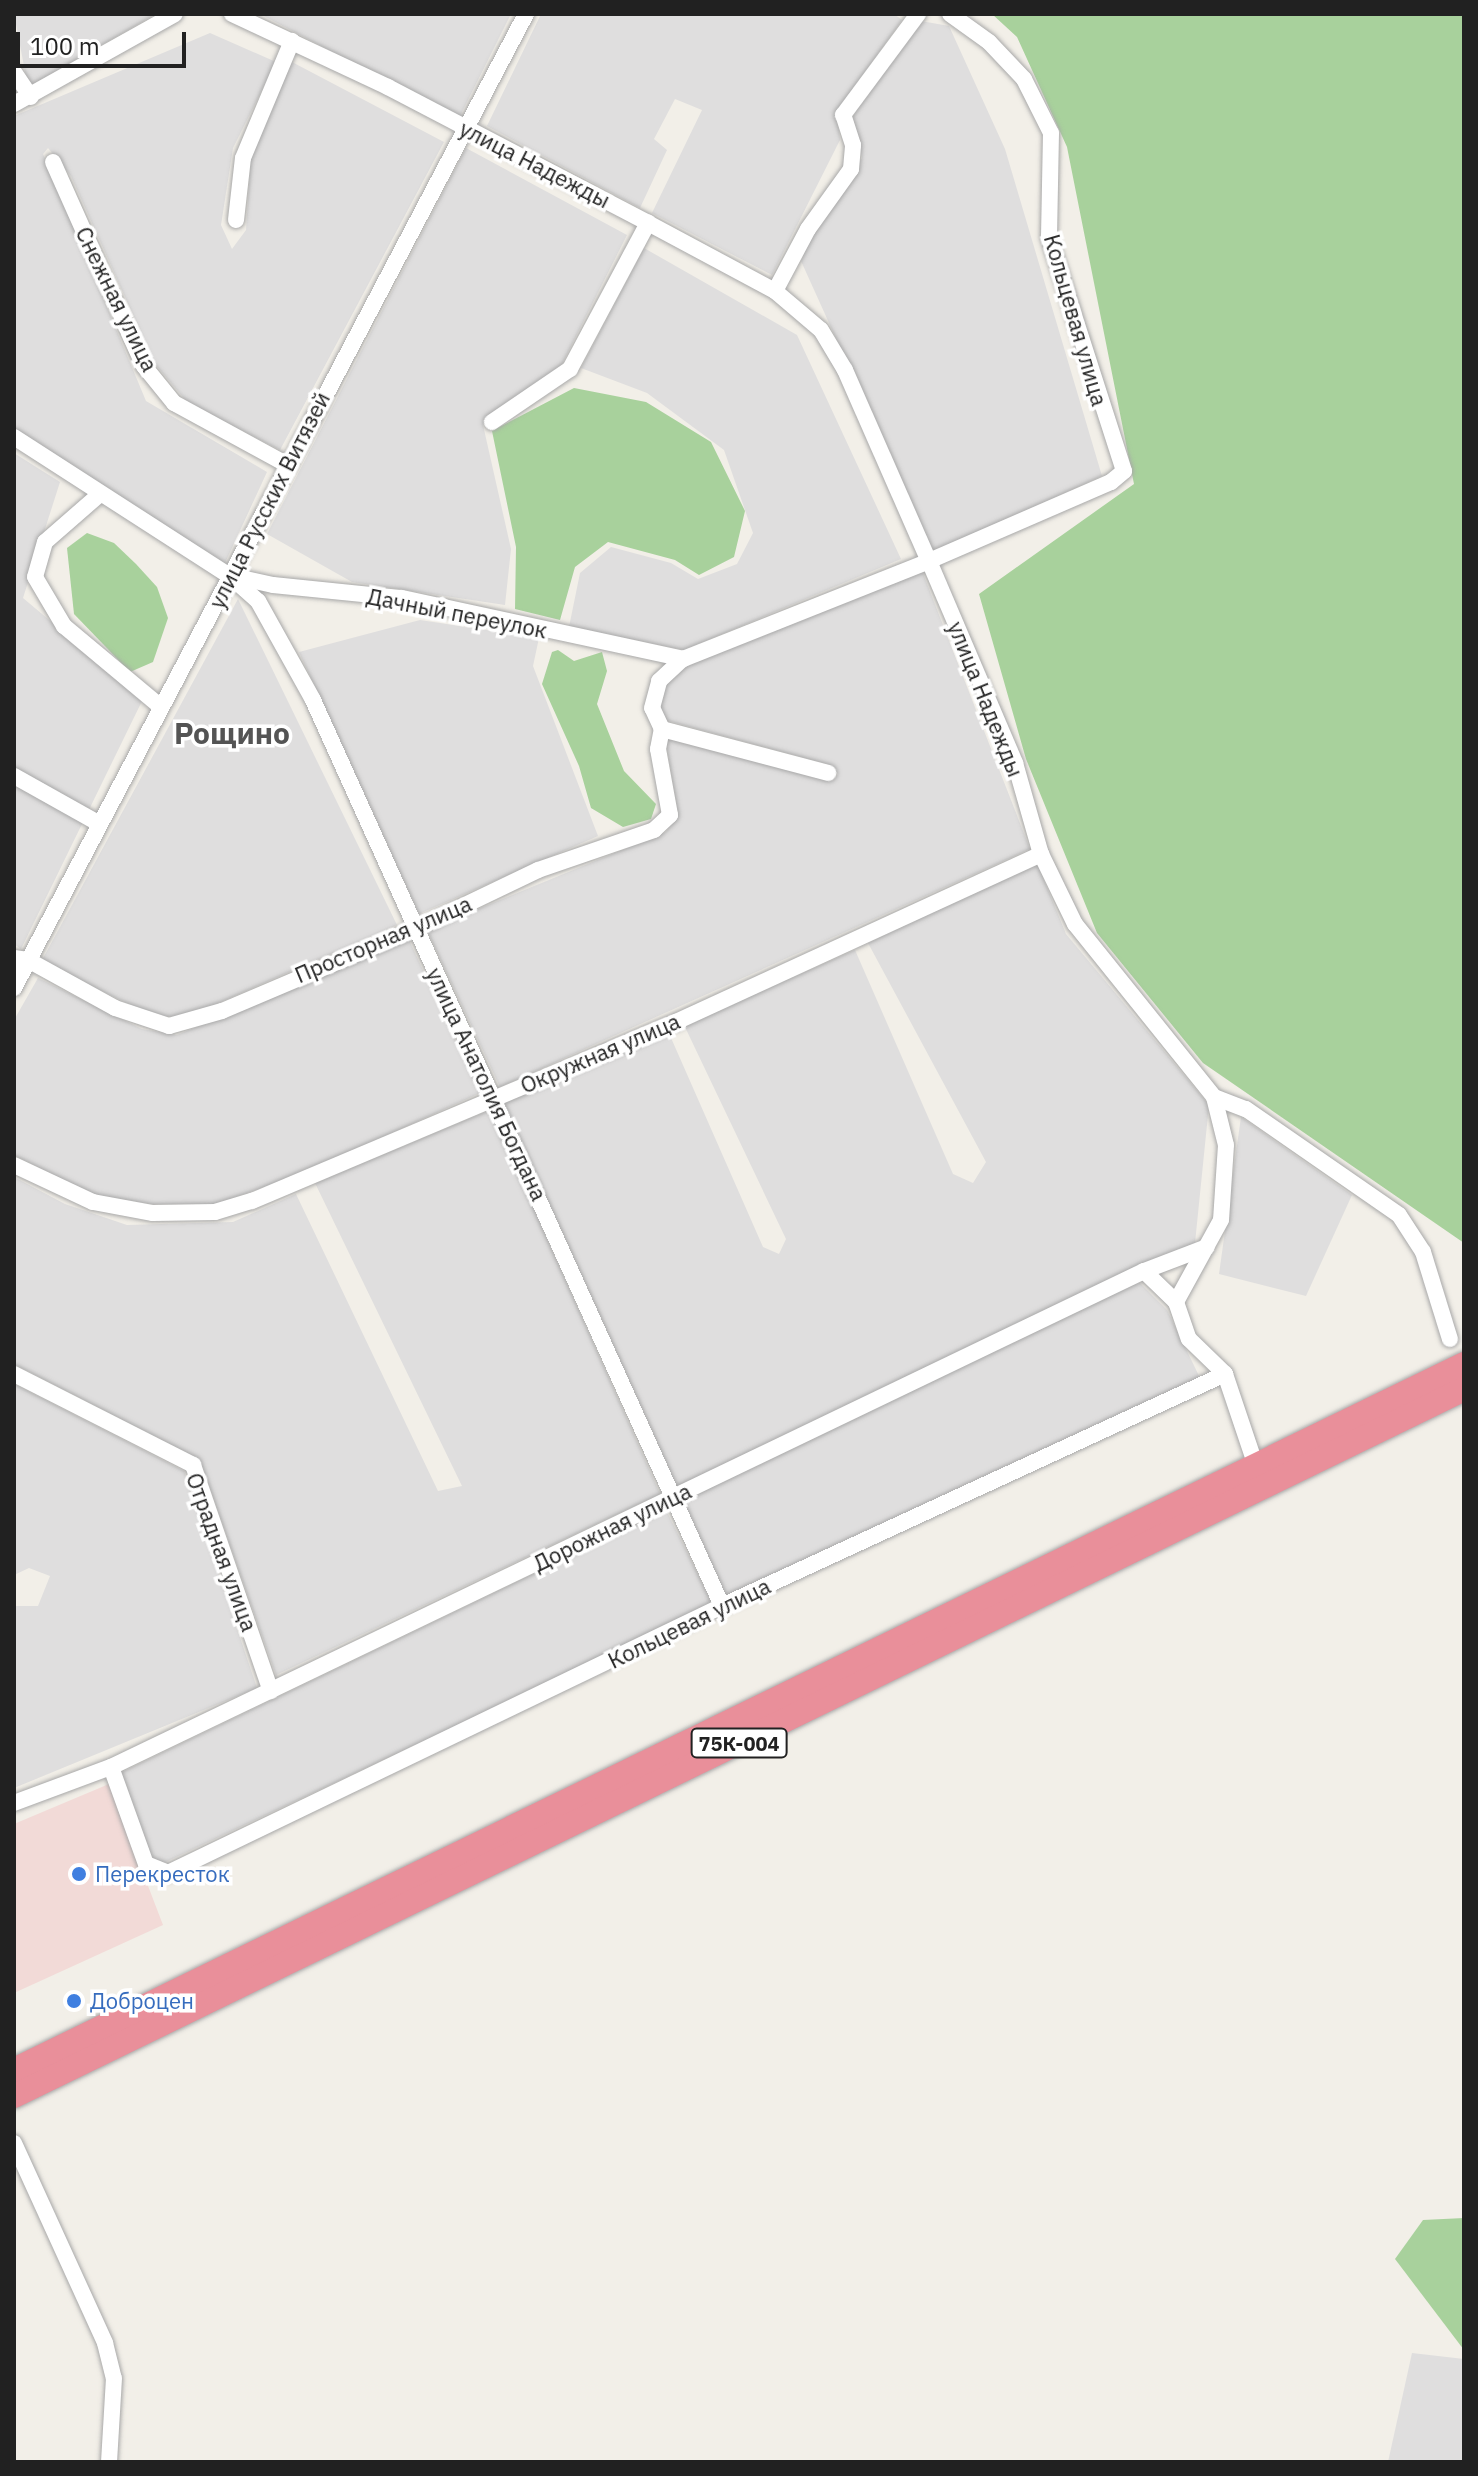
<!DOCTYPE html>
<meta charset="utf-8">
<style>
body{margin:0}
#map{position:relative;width:1478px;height:2476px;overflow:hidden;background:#f2efe8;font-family:"IBM Plex Sans",sans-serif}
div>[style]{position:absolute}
.residential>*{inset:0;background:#dfdede}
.commercial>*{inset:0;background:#f2dad7}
.forest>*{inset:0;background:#a8d19c}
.roads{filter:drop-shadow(0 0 2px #a8a8a8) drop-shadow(0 0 2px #a8a8a8)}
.minor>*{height:16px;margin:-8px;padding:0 8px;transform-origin:8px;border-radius:8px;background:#fff}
.highway>*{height:24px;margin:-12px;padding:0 12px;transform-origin:12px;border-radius:12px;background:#e98f9a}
.dots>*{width:22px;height:22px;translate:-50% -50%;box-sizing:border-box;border:4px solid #fff;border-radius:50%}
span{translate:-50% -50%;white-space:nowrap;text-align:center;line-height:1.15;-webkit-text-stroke:7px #fff;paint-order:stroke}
.shield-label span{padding:2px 6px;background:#fff;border:2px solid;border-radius:6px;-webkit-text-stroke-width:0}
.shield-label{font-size:20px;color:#212121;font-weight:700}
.street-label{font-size:22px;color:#212121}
.shop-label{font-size:22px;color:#366cbe}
.left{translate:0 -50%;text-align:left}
.district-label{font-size:30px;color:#545454;font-weight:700}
.frame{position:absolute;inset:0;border:16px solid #212121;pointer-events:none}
.scale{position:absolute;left:16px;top:32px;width:170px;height:36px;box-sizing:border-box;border:4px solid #212121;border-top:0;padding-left:10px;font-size:24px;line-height:28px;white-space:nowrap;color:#212121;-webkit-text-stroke:6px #fff;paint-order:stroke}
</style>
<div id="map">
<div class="residential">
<i style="clip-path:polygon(14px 14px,156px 14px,28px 87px)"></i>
<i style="clip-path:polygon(260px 14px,511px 14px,459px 118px)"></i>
<i style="clip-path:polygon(541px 14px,894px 14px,902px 20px,837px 111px,840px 140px,772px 275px,652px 213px,702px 110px,675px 99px,654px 139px,667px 150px,640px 208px,487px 126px)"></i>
<i style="clip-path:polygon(921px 21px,949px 26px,1005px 149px,1102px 476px,933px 553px,801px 261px,815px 226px,862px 158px,853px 117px,861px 99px)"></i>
<i style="clip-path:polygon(210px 33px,276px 62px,233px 148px,221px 225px,232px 249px,246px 230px,251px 154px,292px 62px,444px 142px,280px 450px,188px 403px,155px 364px,71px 176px,48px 148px,43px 154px,146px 401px,267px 472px,225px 563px,14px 432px,14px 116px)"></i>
<i style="clip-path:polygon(466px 148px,627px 235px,560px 368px,483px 425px,511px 549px,505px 605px,352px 582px,267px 534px)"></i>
<i style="clip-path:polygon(644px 248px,797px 335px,901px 559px,684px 650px,569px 627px,580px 573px,611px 547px,671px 563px,698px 579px,737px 564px,753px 533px,724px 450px,647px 393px,581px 368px)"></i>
<i style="clip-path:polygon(14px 453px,60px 482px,23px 598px,143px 699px,21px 949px,14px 944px)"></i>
<i style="clip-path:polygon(922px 571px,1030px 849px,500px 1087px,427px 930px,666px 832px,678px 813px,665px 737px,834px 779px,838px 774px,827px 764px,665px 720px,659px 704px,665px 682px,684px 664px)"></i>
<i style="clip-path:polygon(238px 599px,397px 925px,186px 1017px,154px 1016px,41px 962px)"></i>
<i style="clip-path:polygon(420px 620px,539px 638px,533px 666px,598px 836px,419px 914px,299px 652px)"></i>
<i style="clip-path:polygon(1037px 863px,1066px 934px,1209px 1105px,1195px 1243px,677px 1487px,502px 1099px,668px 1031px,763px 1247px,779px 1254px,786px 1239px,684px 1025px,855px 950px,953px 1174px,973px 1183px,986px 1162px,868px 943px)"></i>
<i style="clip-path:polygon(409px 940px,480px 1093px,308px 1171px,217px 1204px,150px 1204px,90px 1194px,14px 1155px,14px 1020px,38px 978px,142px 1029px,177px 1035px)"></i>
<i style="clip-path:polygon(490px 1110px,660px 1494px,276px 1675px,200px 1460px,14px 1364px,14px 1177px,65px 1204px,127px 1225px,233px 1222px,296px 1194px,438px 1491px,462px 1486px,315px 1183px)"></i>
<i style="clip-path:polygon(1241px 1117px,1352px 1195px,1306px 1296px,1219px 1274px)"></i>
<i style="clip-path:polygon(1138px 1281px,1167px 1310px,1201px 1380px,725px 1602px,680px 1499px)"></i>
<i style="clip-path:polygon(14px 1384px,184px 1471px,257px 1688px,14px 1788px,14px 1606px,38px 1606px,50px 1576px,29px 1568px,14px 1575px)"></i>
<i style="clip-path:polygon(666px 1510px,713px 1605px,155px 1867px,118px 1774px)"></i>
<i style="clip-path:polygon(1412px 2353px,1464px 2359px,1464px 2462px,1388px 2462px)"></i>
</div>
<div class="commercial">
<i style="clip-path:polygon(109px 1784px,163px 1925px,14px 1993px,14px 1824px)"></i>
</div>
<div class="forest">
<i style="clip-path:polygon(992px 14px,1464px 14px,1464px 1243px,1203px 1063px,1097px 933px,1026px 759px,979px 594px,1134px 484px,1067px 147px,1017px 37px)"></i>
<i style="clip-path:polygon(574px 388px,646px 402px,711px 442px,745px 511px,734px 557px,699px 575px,675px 560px,608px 542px,575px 567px,560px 620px,515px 609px,516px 547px,492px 431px)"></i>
<i style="clip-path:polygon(87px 533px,114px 543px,136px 564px,157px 587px,168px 618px,153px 662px,130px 672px,74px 614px,67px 548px)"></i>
<i style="clip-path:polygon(558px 650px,574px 661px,602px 652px,607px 671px,597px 704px,624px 771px,656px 804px,651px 819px,623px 827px,591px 808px,579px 766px,542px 684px,552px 652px)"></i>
<i style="clip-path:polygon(1464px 2218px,1464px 2350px,1395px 2259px,1423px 2220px)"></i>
</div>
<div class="roads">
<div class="minor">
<i style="left:232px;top:14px;width:172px;rotate:25.1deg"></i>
<i style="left:388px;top:87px;width:293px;rotate:27.6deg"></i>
<i style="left:648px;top:223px;width:144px;rotate:28.2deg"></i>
<i style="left:775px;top:291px;width:60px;rotate:40.3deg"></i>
<i style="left:821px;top:330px;width:47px;rotate:59deg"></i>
<i style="left:845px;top:370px;width:209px;rotate:66.3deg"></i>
<i style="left:929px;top:561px;width:220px;rotate:66.9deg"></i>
<i style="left:1015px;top:763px;width:95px;rotate:74.1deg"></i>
<i style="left:1041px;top:854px;width:78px;rotate:64.1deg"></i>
<i style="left:1075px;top:924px;width:222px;rotate:51.2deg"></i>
<i style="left:1214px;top:1097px;width:49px;rotate:76deg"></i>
<i style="left:1226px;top:1145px;width:75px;rotate:93.8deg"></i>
<i style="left:1221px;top:1220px;width:94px;rotate:118.8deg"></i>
<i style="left:14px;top:72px;width:30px;rotate:56deg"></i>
<i style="left:14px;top:104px;width:184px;rotate:-29.2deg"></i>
<i style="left:53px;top:162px;width:223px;rotate:66deg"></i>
<i style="left:144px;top:366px;width:48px;rotate:51deg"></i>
<i style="left:174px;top:403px;width:128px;rotate:28.6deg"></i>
<i style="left:236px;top:220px;width:62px;rotate:-83.6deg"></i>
<i style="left:243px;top:158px;width:127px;rotate:-67.3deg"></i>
<i style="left:775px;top:291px;width:70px;rotate:-62deg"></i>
<i style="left:808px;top:229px;width:74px;rotate:-54.4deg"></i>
<i style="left:851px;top:169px;width:24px;rotate:-85deg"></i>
<i style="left:853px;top:145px;width:32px;rotate:-108deg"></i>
<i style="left:843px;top:115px;width:126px;rotate:-53.4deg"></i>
<i style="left:492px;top:422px;width:94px;rotate:-34.2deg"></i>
<i style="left:570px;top:369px;width:166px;rotate:-61.9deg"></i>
<i style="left:14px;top:437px;width:257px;rotate:32.8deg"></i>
<i style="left:230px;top:576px;width:38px;rotate:42deg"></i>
<i style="left:258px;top:601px;width:113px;rotate:60.9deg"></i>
<i style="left:313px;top:700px;width:994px;rotate:65.7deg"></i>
<i style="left:100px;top:494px;width:73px;rotate:138.9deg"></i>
<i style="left:45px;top:542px;width:36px;rotate:106deg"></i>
<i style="left:35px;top:577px;width:57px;rotate:59.4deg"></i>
<i style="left:64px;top:626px;width:126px;rotate:39.9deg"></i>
<i style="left:232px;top:576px;width:42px;rotate:12.4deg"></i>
<i style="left:273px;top:585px;width:130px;rotate:5.8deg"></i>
<i style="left:402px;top:598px;width:288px;rotate:12.2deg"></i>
<i style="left:662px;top:729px;width:172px;rotate:14.8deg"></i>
<i style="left:14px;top:776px;width:98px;rotate:29.2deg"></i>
<i style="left:14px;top:958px;width:14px;rotate:8deg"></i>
<i style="left:28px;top:960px;width:99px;rotate:28.9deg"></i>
<i style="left:115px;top:1008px;width:57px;rotate:18.4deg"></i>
<i style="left:169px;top:1026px;width:55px;rotate:-15.8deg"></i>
<i style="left:222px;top:1011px;width:210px;rotate:-23deg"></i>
<i style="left:415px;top:929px;width:136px;rotate:-25.6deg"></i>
<i style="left:538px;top:870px;width:123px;rotate:-19deg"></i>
<i style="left:654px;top:830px;width:22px;rotate:-43deg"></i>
<i style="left:670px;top:815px;width:67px;rotate:-100.3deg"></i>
<i style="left:658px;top:749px;width:20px;rotate:-79deg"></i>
<i style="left:662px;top:729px;width:23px;rotate:-115deg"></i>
<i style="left:652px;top:708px;width:28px;rotate:-75deg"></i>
<i style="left:659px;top:681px;width:33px;rotate:-43deg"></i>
<i style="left:683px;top:659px;width:265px;rotate:-21.7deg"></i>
<i style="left:929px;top:561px;width:198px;rotate:-23.5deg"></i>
<i style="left:1111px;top:482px;width:17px;rotate:-40deg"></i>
<i style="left:1124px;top:471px;width:246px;rotate:-107.8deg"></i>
<i style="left:1049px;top:237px;width:104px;rotate:-88.9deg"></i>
<i style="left:1051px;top:133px;width:60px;rotate:-116.6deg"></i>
<i style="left:1024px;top:79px;width:51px;rotate:-133.4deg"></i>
<i style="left:989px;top:42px;width:48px;rotate:-144.3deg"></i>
<i style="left:14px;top:988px;width:1100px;rotate:-62.27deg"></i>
<i style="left:1214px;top:1097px;width:34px;rotate:21deg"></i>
<i style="left:1246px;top:1109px;width:186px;rotate:34.7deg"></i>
<i style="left:1399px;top:1215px;width:44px;rotate:57deg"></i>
<i style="left:1423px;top:1252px;width:91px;rotate:72.8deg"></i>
<i style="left:14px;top:1165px;width:87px;rotate:25.1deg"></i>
<i style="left:93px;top:1202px;width:61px;rotate:10.4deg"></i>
<i style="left:153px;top:1213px;width:62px;rotate:-0.9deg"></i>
<i style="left:215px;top:1212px;width:39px;rotate:-17deg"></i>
<i style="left:252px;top:1201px;width:460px;rotate:-22.9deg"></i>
<i style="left:676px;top:1022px;width:402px;rotate:-24.7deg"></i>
<i style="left:1144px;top:1271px;width:45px;rotate:44.1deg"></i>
<i style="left:1176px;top:1302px;width:39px;rotate:71deg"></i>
<i style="left:1189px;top:1339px;width:50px;rotate:44.2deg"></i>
<i style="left:1225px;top:1374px;width:97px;rotate:71.4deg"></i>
<i style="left:14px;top:1374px;width:201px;rotate:26.9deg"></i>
<i style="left:193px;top:1465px;width:239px;rotate:71deg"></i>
<i style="left:111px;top:1767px;width:103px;rotate:70.2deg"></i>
<i style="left:146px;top:1864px;width:24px;rotate:22deg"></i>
<i style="left:168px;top:1873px;width:615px;rotate:-25.73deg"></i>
<i style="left:722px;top:1606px;width:554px;rotate:-24.76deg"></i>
<i style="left:14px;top:1803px;width:103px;rotate:-20.4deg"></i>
<i style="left:111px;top:1767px;width:1146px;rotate:-25.65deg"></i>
<i style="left:1144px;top:1271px;width:67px;rotate:-20.9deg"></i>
<i style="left:14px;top:2143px;width:220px;rotate:65.5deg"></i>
<i style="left:105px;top:2343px;width:36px;rotate:76deg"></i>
<i style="left:114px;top:2378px;width:84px;rotate:93.4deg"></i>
</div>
<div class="highway">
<i style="left:14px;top:2070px;width:1613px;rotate:-25.96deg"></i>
<i style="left:14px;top:2096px;width:1613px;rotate:-25.99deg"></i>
</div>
</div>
<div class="dots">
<i style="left:79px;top:1874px;background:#3f7fe0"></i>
<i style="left:74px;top:2001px;background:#3f7fe0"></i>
</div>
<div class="shield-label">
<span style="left:739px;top:1743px">75К-004</span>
</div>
<div class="street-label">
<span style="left:535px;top:164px;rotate:27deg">улица Надежды</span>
<span style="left:117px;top:299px;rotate:64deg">Снежная улица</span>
<span style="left:1076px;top:320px;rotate:74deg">Кольцевая улица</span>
<span style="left:269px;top:500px;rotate:-63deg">улица Русских Витязей</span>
<span style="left:457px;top:613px;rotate:11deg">Дачный переулок</span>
<span style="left:986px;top:699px;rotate:68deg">улица Надежды</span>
<span style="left:383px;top:939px;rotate:-23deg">Просторная улица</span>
<span style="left:600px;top:1053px;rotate:-23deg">Окружная улица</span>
<span style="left:487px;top:1084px;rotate:65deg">улица Анатолия Богдана</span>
<span style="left:612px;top:1527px;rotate:-26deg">Дорожная улица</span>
<span style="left:222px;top:1552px;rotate:70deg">Отрадная улица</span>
<span style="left:689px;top:1623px;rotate:-26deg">Кольцевая улица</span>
</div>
<div class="shop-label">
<span class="left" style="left:95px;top:1874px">Перекресток</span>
<span class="left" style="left:90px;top:2001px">Доброцен</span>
</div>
<div class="district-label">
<span style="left:232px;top:733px">Рощино</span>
</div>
<div class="frame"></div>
<div class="scale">100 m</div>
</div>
